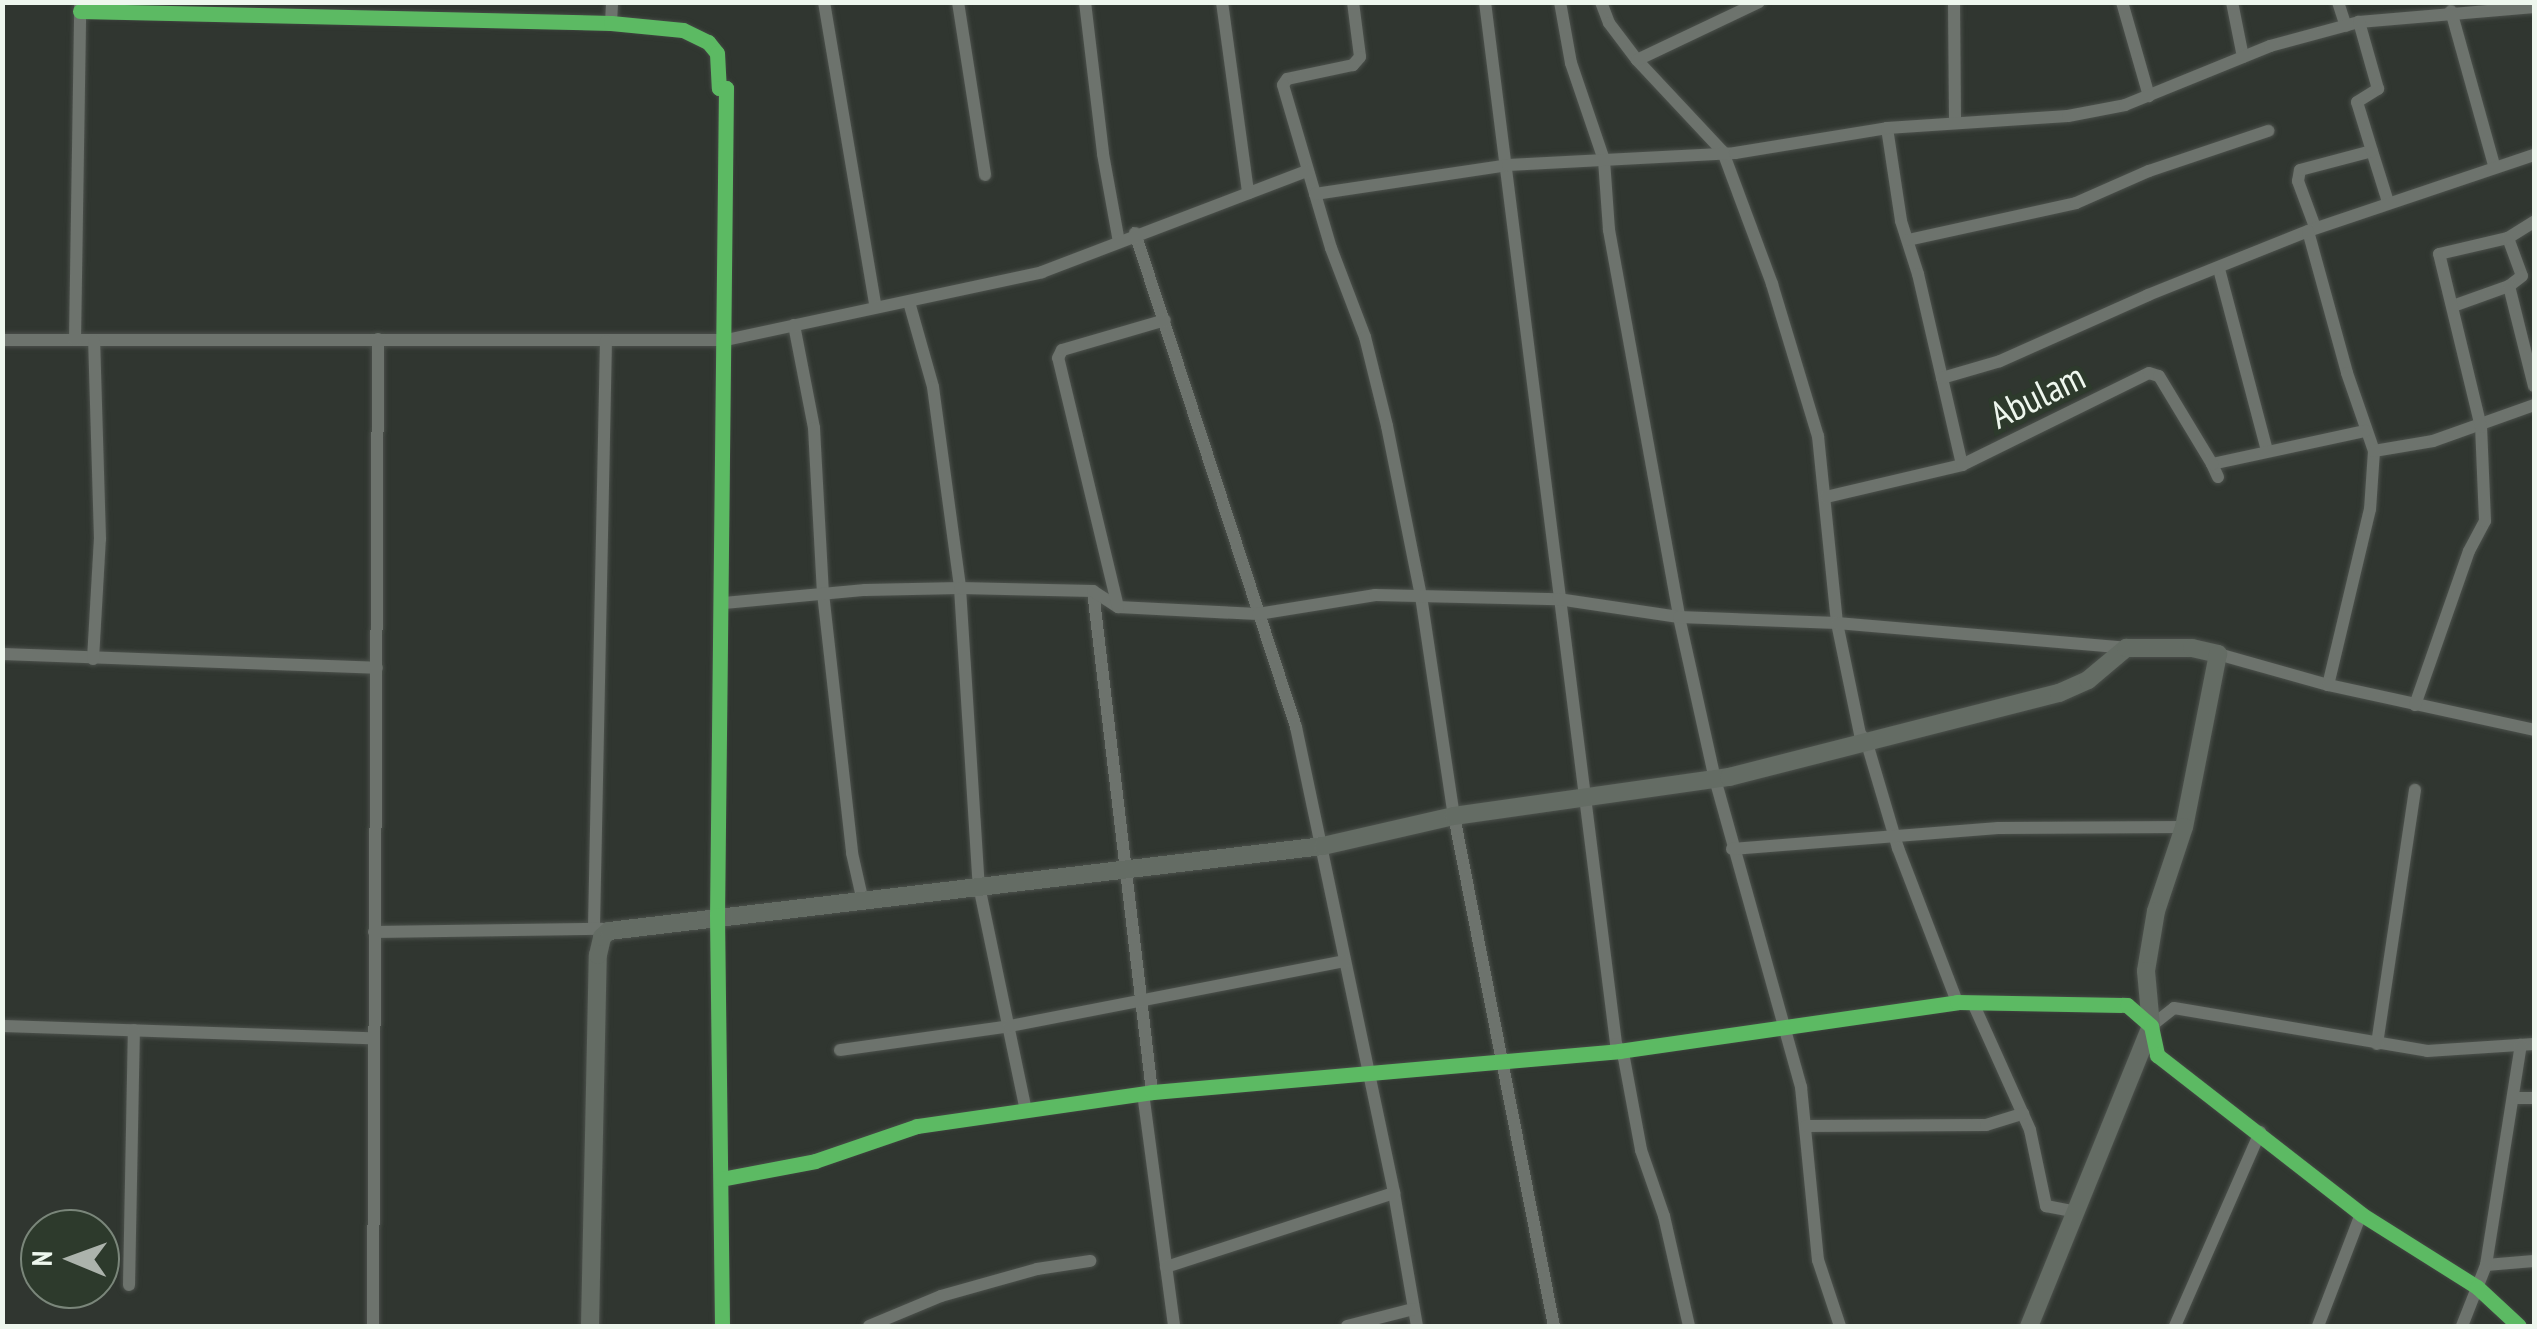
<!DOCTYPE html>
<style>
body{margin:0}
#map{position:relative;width:2537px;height:1329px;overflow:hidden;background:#303630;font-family:"PT Sans Narrow",sans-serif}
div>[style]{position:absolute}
.roads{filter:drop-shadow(0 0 2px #4c514c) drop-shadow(0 0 2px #4c514c)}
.street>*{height:12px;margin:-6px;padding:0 6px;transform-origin:6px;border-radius:6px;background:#6d736d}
.secondary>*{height:18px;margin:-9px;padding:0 9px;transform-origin:9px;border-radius:9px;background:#646c64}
.cycleway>*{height:15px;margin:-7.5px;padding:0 7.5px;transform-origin:7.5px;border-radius:7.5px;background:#5cba63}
span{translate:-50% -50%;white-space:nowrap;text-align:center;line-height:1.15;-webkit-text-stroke:10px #2d3a2c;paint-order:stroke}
.street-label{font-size:38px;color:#eef7ee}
.frame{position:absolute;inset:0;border:5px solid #eef7ee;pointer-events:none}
.north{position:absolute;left:20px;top:1209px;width:100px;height:100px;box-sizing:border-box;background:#2d3a2c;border:2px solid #7a867a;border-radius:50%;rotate:271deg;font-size:28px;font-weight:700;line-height:40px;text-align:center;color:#eef7ee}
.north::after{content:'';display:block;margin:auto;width:35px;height:45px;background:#acb3ac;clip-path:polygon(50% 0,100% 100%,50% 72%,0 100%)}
</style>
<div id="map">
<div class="roads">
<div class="street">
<i style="left:824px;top:2px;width:307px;rotate:80.4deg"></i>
<i style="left:958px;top:2px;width:175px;rotate:81.1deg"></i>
<i style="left:1085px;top:2px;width:153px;rotate:83.2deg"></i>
<i style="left:1103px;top:154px;width:89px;rotate:79.7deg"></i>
<i style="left:1222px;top:2px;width:193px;rotate:82.2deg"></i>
<i style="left:1353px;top:2px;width:55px;rotate:82.7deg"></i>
<i style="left:1360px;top:57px;width:11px;rotate:131deg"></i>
<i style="left:1353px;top:65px;width:67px;rotate:168deg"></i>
<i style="left:1287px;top:79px;width:7px;rotate:124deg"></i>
<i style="left:1283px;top:85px;width:170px;rotate:73.6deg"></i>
<i style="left:1331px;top:248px;width:95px;rotate:69.1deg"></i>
<i style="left:1365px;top:337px;width:92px;rotate:76.1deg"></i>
<i style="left:1387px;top:426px;width:173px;rotate:78.7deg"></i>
<i style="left:1421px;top:596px;width:222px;rotate:81.5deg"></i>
<i style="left:1454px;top:816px;width:520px;rotate:78.91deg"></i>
<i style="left:1485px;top:2px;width:1050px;rotate:82.83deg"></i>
<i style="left:1616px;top:1044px;width:16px;rotate:60deg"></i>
<i style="left:1624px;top:1058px;width:94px;rotate:79.5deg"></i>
<i style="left:1641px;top:1150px;width:70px;rotate:70.8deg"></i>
<i style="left:1664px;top:1216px;width:113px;rotate:77.2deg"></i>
<i style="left:1560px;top:2px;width:62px;rotate:79.8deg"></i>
<i style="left:1571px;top:63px;width:102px;rotate:71.2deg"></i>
<i style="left:1604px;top:160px;width:70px;rotate:85.9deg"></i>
<i style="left:1609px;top:230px;width:393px;rotate:79.7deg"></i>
<i style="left:1679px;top:617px;width:166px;rotate:77.5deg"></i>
<i style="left:1715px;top:779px;width:320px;rotate:74.4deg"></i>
<i style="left:1801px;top:1087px;width:174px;rotate:84.4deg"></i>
<i style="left:1818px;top:1260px;width:70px;rotate:71.6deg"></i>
<i style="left:1601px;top:2px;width:22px;rotate:69deg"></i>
<i style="left:1609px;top:23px;width:46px;rotate:52.9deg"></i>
<i style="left:1637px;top:60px;width:126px;rotate:46.9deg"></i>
<i style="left:1723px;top:152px;width:141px;rotate:69.6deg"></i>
<i style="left:1772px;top:284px;width:159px;rotate:73.2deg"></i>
<i style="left:1818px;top:436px;width:188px;rotate:84.2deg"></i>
<i style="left:1837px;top:623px;width:113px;rotate:78.3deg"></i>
<i style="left:1860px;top:734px;width:8px;rotate:45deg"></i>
<i style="left:1866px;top:740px;width:113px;rotate:73.5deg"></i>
<i style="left:1898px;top:848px;width:165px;rotate:69deg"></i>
<i style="left:1954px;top:2px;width:118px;rotate:89.5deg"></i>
<i style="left:2122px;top:2px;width:98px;rotate:74deg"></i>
<i style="left:2232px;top:2px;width:56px;rotate:78.7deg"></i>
<i style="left:2338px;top:2px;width:25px;rotate:72deg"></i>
<i style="left:80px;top:11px;width:531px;rotate:1.29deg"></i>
<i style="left:611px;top:23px;width:72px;rotate:5.6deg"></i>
<i style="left:683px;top:30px;width:28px;rotate:26deg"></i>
<i style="left:708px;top:42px;width:14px;rotate:51deg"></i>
<i style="left:717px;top:53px;width:35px;rotate:87deg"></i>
<i style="left:719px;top:88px;width:7px"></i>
<i style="left:726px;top:88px;width:827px;rotate:90.62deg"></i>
<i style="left:717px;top:915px;width:411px;rotate:89.3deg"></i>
<i style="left:2451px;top:11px;width:160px;rotate:74.4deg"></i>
<i style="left:611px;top:23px;width:21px;rotate:-87deg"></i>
<i style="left:1637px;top:60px;width:135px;rotate:-25.4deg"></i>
<i style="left:1887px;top:128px;width:94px;rotate:81.4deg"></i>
<i style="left:1901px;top:221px;width:56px;rotate:72.2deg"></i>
<i style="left:1918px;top:274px;width:196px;rotate:77deg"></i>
<i style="left:2372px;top:151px;width:53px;rotate:72.6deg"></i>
<i style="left:1315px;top:194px;width:195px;rotate:-8.5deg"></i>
<i style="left:1508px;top:165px;width:227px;rotate:-3deg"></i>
<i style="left:1735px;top:153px;width:154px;rotate:-9.3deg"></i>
<i style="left:1887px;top:128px;width:181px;rotate:-3.8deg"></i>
<i style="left:2068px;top:116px;width:58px;rotate:-10.9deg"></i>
<i style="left:2125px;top:105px;width:157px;rotate:-22.1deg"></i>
<i style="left:2270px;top:46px;width:92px;rotate:-15.1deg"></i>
<i style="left:2359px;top:22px;width:176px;rotate:-4.9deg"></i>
<i style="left:2315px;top:227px;width:49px;rotate:-110.3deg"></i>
<i style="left:2298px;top:181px;width:11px;rotate:-80deg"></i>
<i style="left:2300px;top:170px;width:74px;rotate:-14.8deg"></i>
<i style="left:2372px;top:151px;width:51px;rotate:-107deg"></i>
<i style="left:2357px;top:102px;width:25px;rotate:-32deg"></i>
<i style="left:2378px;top:89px;width:70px;rotate:-105.8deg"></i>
<i style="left:2311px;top:230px;width:235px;rotate:-18.6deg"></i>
<i style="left:1135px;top:233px;width:520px;rotate:71.95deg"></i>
<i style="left:1296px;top:727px;width:476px;rotate:78.1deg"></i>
<i style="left:1394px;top:1193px;width:135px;rotate:80.2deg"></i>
<i style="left:2508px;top:238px;width:40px;rotate:69.8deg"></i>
<i style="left:2522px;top:276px;width:16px;rotate:142deg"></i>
<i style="left:1908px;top:240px;width:172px;rotate:-12.4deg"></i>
<i style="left:2076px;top:203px;width:80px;rotate:-23.7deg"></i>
<i style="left:2149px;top:171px;width:126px;rotate:-18.6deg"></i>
<i style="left:2219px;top:269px;width:188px;rotate:75.2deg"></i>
<i style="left:909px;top:302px;width:88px;rotate:74.2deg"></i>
<i style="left:933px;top:387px;width:203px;rotate:82.3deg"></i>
<i style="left:960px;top:588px;width:299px;rotate:86.4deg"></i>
<i style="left:979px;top:886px;width:229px;rotate:78.2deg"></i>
<i style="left:2453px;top:306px;width:59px;rotate:-19.7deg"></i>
<i style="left:2509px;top:286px;width:103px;rotate:76deg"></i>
<i style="left:794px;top:325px;width:105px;rotate:79deg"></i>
<i style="left:814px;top:428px;width:165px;rotate:86.9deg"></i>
<i style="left:823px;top:593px;width:262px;rotate:83.6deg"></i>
<i style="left:852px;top:853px;width:50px;rotate:77.3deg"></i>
<i style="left:2px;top:340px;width:724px"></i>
<i style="left:726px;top:340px;width:323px;rotate:-12.1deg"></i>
<i style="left:1042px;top:272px;width:284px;rotate:-20.9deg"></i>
<i style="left:75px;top:340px;width:335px;rotate:-89.1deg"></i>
<i style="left:1942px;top:378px;width:60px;rotate:-16.3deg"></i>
<i style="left:2000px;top:361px;width:162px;rotate:-24deg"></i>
<i style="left:2148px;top:295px;width:172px;rotate:-21.8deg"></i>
<i style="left:2308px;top:231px;width:147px;rotate:74.6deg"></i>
<i style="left:2347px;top:373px;width:83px;rotate:70.9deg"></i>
<i style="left:2374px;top:451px;width:58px;rotate:93.9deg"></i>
<i style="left:2370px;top:509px;width:181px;rotate:103.4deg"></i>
<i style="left:2374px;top:451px;width:60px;rotate:-9.6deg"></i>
<i style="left:2433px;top:441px;width:107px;rotate:-19.6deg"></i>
<i style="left:2218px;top:477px;width:14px;rotate:-115deg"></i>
<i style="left:2212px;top:464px;width:157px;rotate:-12.2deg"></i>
<i style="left:1826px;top:497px;width:140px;rotate:-13.2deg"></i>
<i style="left:1962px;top:465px;width:208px;rotate:-26.2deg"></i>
<i style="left:2149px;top:373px;width:10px;rotate:17deg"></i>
<i style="left:2159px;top:376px;width:103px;rotate:58.9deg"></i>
<i style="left:1093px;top:591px;width:504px;rotate:83.28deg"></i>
<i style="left:724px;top:603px;width:142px;rotate:-5.3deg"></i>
<i style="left:865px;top:590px;width:95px;rotate:-1.2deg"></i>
<i style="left:960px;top:588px;width:133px;rotate:1.3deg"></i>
<i style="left:1093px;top:591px;width:30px;rotate:33deg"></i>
<i style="left:1118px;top:607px;width:140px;rotate:2.9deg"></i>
<i style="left:1258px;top:614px;width:119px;rotate:-9.2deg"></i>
<i style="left:1375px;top:595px;width:183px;rotate:1.3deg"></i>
<i style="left:1558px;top:599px;width:122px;rotate:8.5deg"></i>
<i style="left:1679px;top:617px;width:158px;rotate:2.2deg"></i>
<i style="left:1837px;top:623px;width:290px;rotate:4.9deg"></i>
<i style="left:1118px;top:607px;width:256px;rotate:-103.5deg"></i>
<i style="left:1058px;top:358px;width:9px;rotate:-63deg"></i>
<i style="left:1062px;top:350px;width:107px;rotate:-16.2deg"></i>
<i style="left:2px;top:654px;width:375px;rotate:2.1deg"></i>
<i style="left:2218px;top:654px;width:114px;rotate:15.7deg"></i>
<i style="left:2328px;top:685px;width:211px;rotate:12.3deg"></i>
<i style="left:93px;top:659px;width:120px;rotate:-86.7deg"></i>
<i style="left:100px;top:539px;width:198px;rotate:-91.7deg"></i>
<i style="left:2415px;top:705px;width:163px;rotate:-70.7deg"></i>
<i style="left:2469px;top:551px;width:34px;rotate:-62deg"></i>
<i style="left:2485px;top:521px;width:94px;rotate:-92.4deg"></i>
<i style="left:2481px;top:427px;width:178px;rotate:-103.6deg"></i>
<i style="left:2439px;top:254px;width:71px;rotate:-13.1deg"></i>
<i style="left:2508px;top:238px;width:31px;rotate:-32deg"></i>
<i style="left:1732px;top:849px;width:267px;rotate:-4.5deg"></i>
<i style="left:1998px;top:828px;width:186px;rotate:-0.3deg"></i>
<i style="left:594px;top:927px;width:586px;rotate:-88.83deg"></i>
<i style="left:374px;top:932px;width:228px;rotate:-0.8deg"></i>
<i style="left:1973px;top:1003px;width:139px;rotate:65.8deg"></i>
<i style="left:2030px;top:1130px;width:78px;rotate:78.1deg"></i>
<i style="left:2046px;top:1206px;width:31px;rotate:11deg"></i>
<i style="left:2px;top:1026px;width:370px;rotate:1.9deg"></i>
<i style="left:2151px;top:1026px;width:29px;rotate:-38deg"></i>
<i style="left:2174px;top:1008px;width:257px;rotate:9.6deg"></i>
<i style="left:2427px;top:1051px;width:107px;rotate:-3.7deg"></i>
<i style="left:2377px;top:1044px;width:257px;rotate:-81.5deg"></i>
<i style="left:840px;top:1050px;width:172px;rotate:-8deg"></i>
<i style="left:1010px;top:1026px;width:341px;rotate:-11deg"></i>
<i style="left:1143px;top:1093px;width:235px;rotate:82.4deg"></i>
<i style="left:2515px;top:1098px;width:19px"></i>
<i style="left:1806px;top:1126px;width:180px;rotate:-0.3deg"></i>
<i style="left:1986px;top:1125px;width:39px;rotate:-17deg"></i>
<i style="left:721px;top:1179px;width:96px;rotate:-10.8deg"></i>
<i style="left:815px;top:1161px;width:108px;rotate:-18.9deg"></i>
<i style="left:917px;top:1126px;width:237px;rotate:-8.2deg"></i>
<i style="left:1152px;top:1092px;width:469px;rotate:-5deg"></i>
<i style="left:1619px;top:1051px;width:342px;rotate:-8.2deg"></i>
<i style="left:1957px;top:1002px;width:170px;rotate:1deg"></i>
<i style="left:2127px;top:1005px;width:32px;rotate:41deg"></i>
<i style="left:2151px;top:1026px;width:30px;rotate:78deg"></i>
<i style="left:2157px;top:1055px;width:259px;rotate:37.9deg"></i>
<i style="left:2361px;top:1214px;width:137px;rotate:32.2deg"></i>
<i style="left:2477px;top:1287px;width:57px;rotate:42.9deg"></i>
<i style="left:2486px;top:1265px;width:48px;rotate:-4.8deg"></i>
<i style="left:1166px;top:1267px;width:240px;rotate:-18deg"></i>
<i style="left:129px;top:1285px;width:255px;rotate:-88.9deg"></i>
<i style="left:373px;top:1326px;width:987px;rotate:-89.71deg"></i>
<i style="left:869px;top:1326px;width:78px;rotate:-22.6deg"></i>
<i style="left:941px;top:1296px;width:100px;rotate:-15.7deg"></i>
<i style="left:1037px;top:1269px;width:54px;rotate:-8.6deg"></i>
<i style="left:1347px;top:1326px;width:68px;rotate:-14.4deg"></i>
<i style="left:2175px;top:1326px;width:212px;rotate:-66.3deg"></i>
<i style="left:2318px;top:1326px;width:120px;rotate:-69deg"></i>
<i style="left:2462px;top:1326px;width:66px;rotate:-68.5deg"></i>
<i style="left:2486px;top:1265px;width:223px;rotate:-81deg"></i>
</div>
<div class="secondary">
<i style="left:590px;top:1326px;width:371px;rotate:-88.8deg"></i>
<i style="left:598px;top:955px;width:18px;rotate:-77deg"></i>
<i style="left:602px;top:937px;width:9px;rotate:-41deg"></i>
<i style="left:609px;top:931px;width:719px;rotate:-6.79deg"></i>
<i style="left:1323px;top:846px;width:134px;rotate:-12.9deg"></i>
<i style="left:1454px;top:816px;width:278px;rotate:-8.1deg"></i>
<i style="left:1729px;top:777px;width:341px;rotate:-14.3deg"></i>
<i style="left:2059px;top:693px;width:32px;rotate:-24deg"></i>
<i style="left:2088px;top:680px;width:50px;rotate:-40.1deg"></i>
<i style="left:2126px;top:648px;width:66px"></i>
<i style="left:2192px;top:648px;width:27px;rotate:13deg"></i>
<i style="left:2218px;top:654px;width:176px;rotate:101.1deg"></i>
<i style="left:2184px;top:827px;width:89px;rotate:108.4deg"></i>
<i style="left:2156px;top:911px;width:61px;rotate:99.5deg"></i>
<i style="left:2146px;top:971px;width:55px;rotate:84.8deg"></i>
<i style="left:2151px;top:1026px;width:324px;rotate:112.1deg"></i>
</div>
</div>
<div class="cycleway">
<i style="left:80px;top:11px;width:531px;rotate:1.29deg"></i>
<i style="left:611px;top:23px;width:72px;rotate:5.6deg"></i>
<i style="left:683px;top:30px;width:28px;rotate:26deg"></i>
<i style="left:708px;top:42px;width:14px;rotate:51deg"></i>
<i style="left:717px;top:53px;width:35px;rotate:87deg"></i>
<i style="left:719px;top:88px;width:7px"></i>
<i style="left:726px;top:88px;width:827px;rotate:90.62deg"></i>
<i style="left:717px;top:915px;width:411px;rotate:89.3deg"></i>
<i style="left:721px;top:1179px;width:96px;rotate:-10.8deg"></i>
<i style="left:815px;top:1161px;width:108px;rotate:-18.9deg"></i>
<i style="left:917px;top:1126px;width:237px;rotate:-8.2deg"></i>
<i style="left:1152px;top:1092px;width:469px;rotate:-5deg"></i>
<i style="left:1619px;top:1051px;width:342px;rotate:-8.2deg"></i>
<i style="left:1957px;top:1002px;width:170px;rotate:1deg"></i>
<i style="left:2127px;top:1005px;width:32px;rotate:41deg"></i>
<i style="left:2151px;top:1026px;width:30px;rotate:78deg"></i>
<i style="left:2157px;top:1055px;width:259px;rotate:37.9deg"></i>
<i style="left:2361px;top:1214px;width:137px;rotate:32.2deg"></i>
<i style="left:2477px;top:1287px;width:57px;rotate:42.9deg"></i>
</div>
<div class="street-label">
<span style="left:2037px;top:395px;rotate:-26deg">Abulam</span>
</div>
<div class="frame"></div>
<div class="north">N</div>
</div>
